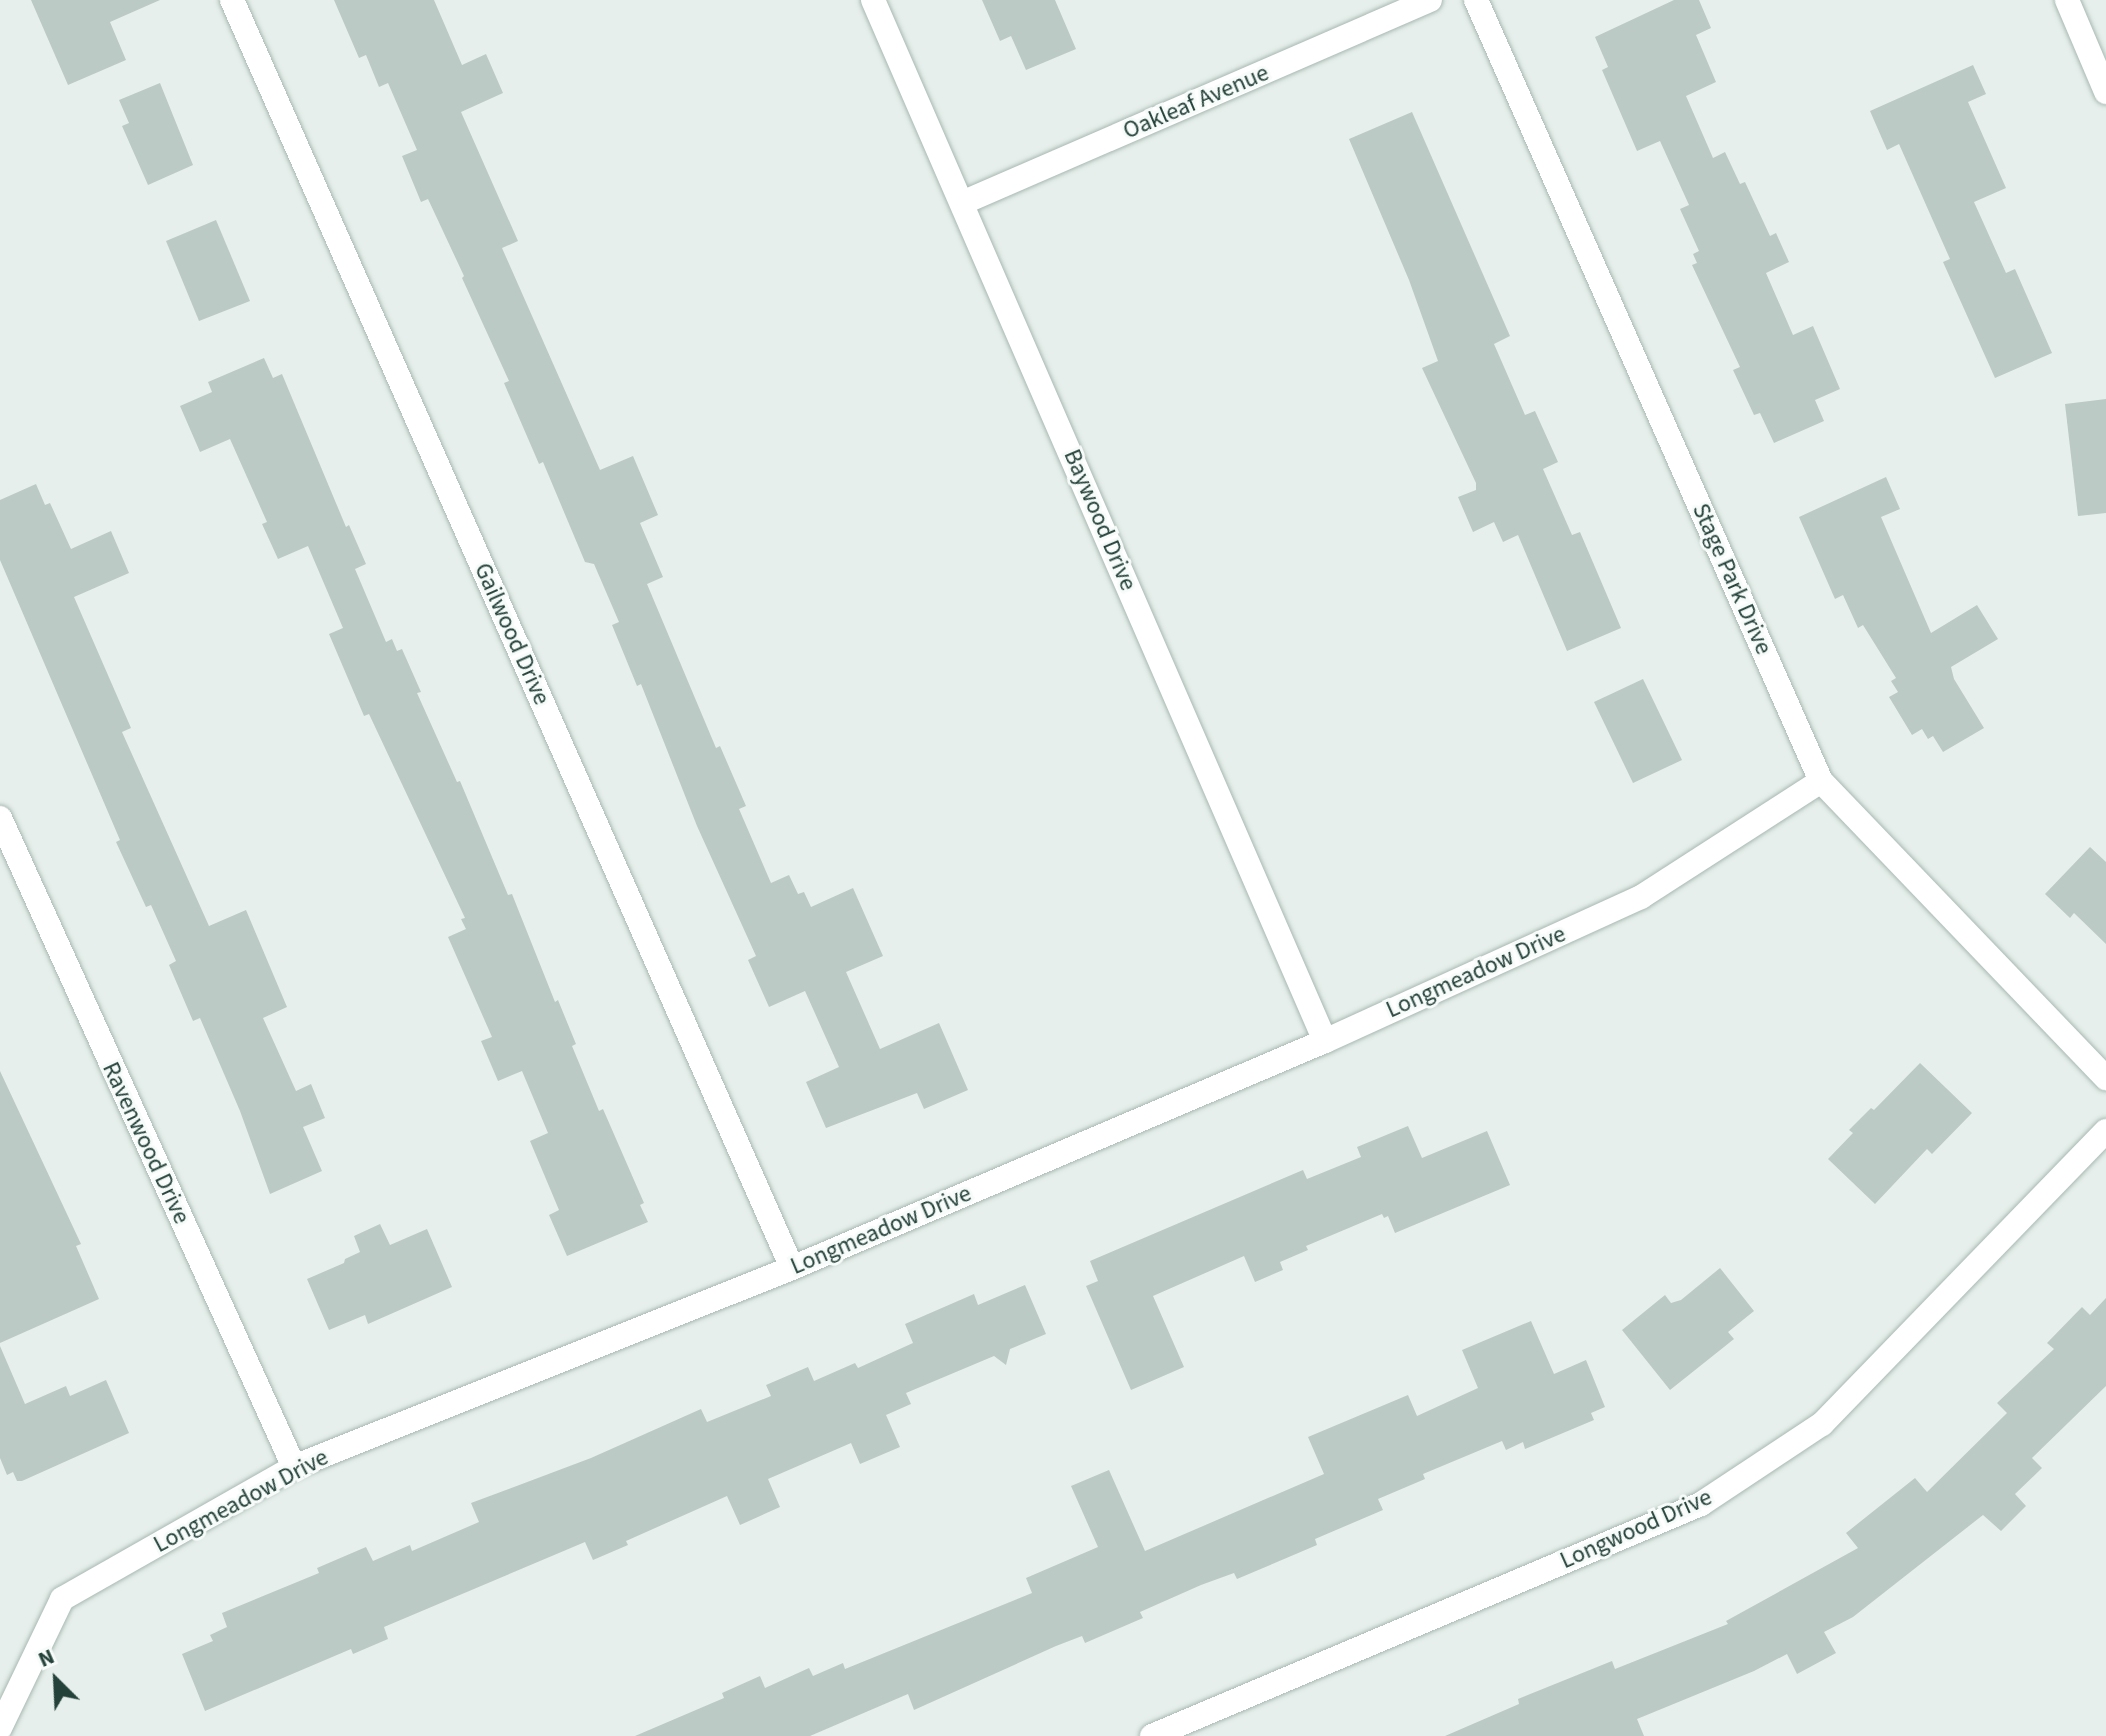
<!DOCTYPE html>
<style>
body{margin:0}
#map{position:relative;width:2106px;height:1736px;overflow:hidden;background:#e6efeb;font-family:"Source Sans 3",sans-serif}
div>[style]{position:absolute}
.building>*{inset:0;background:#bbcac4}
.roads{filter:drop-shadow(0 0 2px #a8b8b2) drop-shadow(0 0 2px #a8b8b2)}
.minor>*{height:24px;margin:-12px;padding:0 12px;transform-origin:12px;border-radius:12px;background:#fff}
span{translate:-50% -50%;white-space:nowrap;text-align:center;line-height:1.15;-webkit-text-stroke:6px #f7fbf9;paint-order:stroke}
.street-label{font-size:24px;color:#24423a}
.north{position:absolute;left:16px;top:1640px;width:80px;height:80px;-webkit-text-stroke:6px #f7fbf9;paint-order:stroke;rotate:336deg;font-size:22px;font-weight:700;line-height:32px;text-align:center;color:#24423a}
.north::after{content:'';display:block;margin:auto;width:28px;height:36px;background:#24423a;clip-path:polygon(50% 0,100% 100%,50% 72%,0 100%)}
</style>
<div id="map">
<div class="building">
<i style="clip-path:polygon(31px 0,160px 0,110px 22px,126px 60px,68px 85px)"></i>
<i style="clip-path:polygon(334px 0,434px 0,462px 65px,486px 54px,503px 93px,461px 112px,518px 241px,502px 248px,600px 470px,633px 456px,658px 515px,640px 523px,663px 577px,647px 584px,716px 748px,720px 746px,746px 806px,739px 809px,771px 883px,789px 875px,798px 894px,804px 892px,811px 907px,853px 888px,883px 956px,846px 972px,880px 1049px,939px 1023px,968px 1090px,924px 1109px,917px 1093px,826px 1128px,806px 1082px,839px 1067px,805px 991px,769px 1007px,748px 960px,756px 956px,697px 826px,641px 684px,637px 686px,612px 625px,619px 622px,594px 564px,585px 562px,543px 462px,539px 464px,504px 383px,509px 381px,462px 278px,464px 276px,428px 199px,421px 202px,402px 156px,417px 150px,388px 83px,379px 87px,366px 55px,359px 58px)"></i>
<i style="clip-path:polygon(982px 0,1055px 0,1076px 49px,1026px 70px,1011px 36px,1000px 41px)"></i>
<i style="clip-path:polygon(1674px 0,1699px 0,1711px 28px,1696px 35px,1716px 82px,1686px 96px,1713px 158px,1725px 152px,1740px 184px,1745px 182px,1770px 236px,1776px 233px,1789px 262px,1766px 273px,1793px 335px,1813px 326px,1840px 389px,1815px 400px,1824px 421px,1774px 443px,1760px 413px,1754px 415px,1733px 370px,1740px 367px,1692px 265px,1697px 263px,1693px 254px,1699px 251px,1680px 209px,1689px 205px,1660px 141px,1637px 151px,1602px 70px,1608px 67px,1595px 37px)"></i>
<i style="clip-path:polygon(1973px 65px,1986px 94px,1968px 102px,2006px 188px,1974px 202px,2006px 273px,2015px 269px,2052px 353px,1995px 378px,1943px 262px,1950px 259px,1899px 144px,1887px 150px,1870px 111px)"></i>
<i style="clip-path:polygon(160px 83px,193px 165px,148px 185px,122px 126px,129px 123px,119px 100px)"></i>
<i style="clip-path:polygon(1412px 112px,1510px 336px,1494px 344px,1525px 415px,1535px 411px,1558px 462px,1543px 469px,1572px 535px,1580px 532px,1621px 628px,1567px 651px,1518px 535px,1503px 542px,1494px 522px,1473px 532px,1458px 497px,1476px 490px,1476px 483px,1422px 368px,1438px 361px,1409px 280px,1349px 139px)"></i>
<i style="clip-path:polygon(216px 220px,250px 301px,199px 321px,166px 241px)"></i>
<i style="clip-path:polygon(264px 358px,273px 378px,282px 374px,346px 527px,349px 525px,366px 564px,355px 569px,386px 642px,392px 639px,397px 651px,402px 649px,421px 692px,417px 693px,457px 782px,460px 781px,508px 895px,512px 894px,555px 1002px,558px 1000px,576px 1044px,572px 1046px,599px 1111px,603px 1109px,644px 1203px,640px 1205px,648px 1222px,567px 1256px,549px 1215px,559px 1210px,530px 1141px,548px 1133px,522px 1071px,498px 1081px,481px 1041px,492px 1037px,448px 937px,466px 929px,461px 919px,465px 918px,369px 714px,364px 716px,329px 634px,343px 628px,308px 546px,278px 559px,262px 524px,267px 522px,230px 439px,200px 452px,180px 406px,212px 392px,208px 382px)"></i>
<i style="clip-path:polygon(2106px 399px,2106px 513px,2078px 516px,2065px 404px)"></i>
<i style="clip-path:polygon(1886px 477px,1900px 509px,1881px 517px,1931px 633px,1977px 605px,1998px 639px,1951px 667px,1954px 679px,1984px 728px,1943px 752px,1933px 736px,1928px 739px,1922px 729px,1912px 735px,1889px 697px,1898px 692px,1891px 681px,1896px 678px,1863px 625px,1858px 628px,1843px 595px,1835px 599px,1799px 517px)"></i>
<i style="clip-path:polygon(36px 484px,45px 505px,50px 503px,71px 549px,111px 531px,129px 573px,74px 597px,131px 728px,122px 732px,209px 926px,246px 910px,287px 1007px,263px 1018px,296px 1091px,311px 1084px,325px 1118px,303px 1127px,322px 1171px,270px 1194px,240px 1111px,200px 1018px,193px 1021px,169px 965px,176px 961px,151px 905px,146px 907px,116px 842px,120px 840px,0 560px,0 500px)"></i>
<i style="clip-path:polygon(1643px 679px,1682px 760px,1633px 783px,1594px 702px)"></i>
<i style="clip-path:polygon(2090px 847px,2106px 862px,2106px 944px,2074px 913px,2070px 918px,2045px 894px)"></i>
<i style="clip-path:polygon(1920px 1063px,1972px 1113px,1932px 1154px,1927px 1149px,1875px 1204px,1828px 1159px,1853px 1133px,1849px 1130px,1871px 1108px,1874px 1110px)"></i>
<i style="clip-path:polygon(0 1071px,81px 1244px,76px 1246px,99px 1299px,0 1343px)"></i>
<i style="clip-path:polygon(1408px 1126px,1422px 1158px,1487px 1131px,1510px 1185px,1395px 1233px,1388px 1216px,1384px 1218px,1382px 1214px,1306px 1246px,1308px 1250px,1280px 1262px,1283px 1270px,1255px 1282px,1244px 1256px,1153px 1296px,1184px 1367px,1131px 1390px,1086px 1286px,1098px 1281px,1090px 1261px,1303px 1170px,1307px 1179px,1361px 1157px,1357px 1147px)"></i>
<i style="clip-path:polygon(380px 1224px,390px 1245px,427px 1229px,452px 1287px,368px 1324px,365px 1315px,329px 1330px,307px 1279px,344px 1263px,345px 1259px,360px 1252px,354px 1236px)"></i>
<i style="clip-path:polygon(1720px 1268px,1754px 1311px,1728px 1332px,1734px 1339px,1670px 1390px,1622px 1330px,1665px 1295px,1671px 1303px,1681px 1300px)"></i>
<i style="clip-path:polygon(1025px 1285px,1046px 1334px,1010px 1349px,1006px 1365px,994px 1356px,906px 1393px,911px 1404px,886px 1415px,900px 1447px,860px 1464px,851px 1443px,768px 1479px,780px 1507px,740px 1525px,727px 1496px,626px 1541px,628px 1545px,593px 1560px,585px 1542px,384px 1627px,388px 1639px,353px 1654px,351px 1649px,205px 1711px,182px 1654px,213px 1641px,210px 1635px,227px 1627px,222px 1613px,319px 1573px,317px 1568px,366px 1547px,373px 1561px,410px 1545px,412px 1551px,479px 1522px,471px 1503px,591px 1458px,701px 1409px,707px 1422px,771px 1396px,766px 1385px,808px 1367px,814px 1381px,855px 1363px,858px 1368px,913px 1343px,905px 1324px,974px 1294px,978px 1305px)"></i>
<i style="clip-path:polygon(2106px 1298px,2106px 1386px,2032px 1458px,2042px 1468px,2015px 1494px,2026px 1506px,2001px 1531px,1983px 1515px,1853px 1617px,1824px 1632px,1836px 1653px,1797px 1674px,1787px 1654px,1754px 1671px,1637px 1719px,1644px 1736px,1445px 1736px,1519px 1704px,1518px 1699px,1612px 1661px,1615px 1669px,1728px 1624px,1726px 1621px,1858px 1548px,1846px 1533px,1915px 1478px,1927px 1492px,2007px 1413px,1997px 1403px,2054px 1349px,2047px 1343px,2082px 1307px,2090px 1315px)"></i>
<i style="clip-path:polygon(1531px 1321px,1554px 1374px,1586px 1360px,1605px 1407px,1591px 1413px,1594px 1420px,1525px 1449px,1523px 1442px,1506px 1450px,1502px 1441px,1423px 1474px,1425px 1479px,1378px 1499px,1383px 1510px,1315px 1539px,1317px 1545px,1237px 1579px,1234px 1573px,1201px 1585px,1140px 1612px,1143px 1618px,1085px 1643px,1082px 1636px,1056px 1646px,914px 1710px,908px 1694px,810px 1736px,635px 1736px,724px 1698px,722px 1693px,760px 1676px,765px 1688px,809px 1668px,813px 1676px,843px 1663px,845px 1669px,1032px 1593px,1026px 1578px,1098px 1547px,1071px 1486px,1109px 1470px,1145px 1551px,1324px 1474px,1308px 1437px,1408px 1395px,1417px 1416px,1478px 1388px,1462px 1350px)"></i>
<i style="clip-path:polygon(0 1346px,25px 1404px,66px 1386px,70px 1396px,106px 1380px,129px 1433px,22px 1481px,17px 1481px,13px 1472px,7px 1475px,0 1458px)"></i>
</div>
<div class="roads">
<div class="minor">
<i style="left:232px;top:0;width:1386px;rotate:66.17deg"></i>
<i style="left:873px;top:0;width:1135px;rotate:66.53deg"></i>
<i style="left:1476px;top:0;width:854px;rotate:66.17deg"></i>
<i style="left:1821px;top:781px;width:412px;rotate:46.2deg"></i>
<i style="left:2067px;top:0;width:100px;rotate:67deg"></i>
<i style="left:962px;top:203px;width:510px;rotate:-23.45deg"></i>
<i style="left:0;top:818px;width:712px;rotate:65.63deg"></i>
<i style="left:0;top:1728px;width:143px;rotate:-64.3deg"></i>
<i style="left:62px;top:1599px;width:267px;rotate:-29.6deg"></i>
<i style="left:294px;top:1467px;width:536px;rotate:-21.78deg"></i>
<i style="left:792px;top:1268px;width:579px;rotate:-23.07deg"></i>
<i style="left:1325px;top:1041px;width:347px;rotate:-24.5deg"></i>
<i style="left:1641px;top:897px;width:214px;rotate:-32.8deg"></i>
<i style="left:1152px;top:1736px;width:596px;rotate:-22.91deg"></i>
<i style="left:1701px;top:1504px;width:145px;rotate:-33.5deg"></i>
<i style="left:1822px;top:1424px;width:408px;rotate:-45.9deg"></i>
</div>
</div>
<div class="street-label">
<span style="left:1196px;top:102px;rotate:-23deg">Oakleaf Avenue</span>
<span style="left:1100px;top:520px;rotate:67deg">Baywood Drive</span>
<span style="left:1732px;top:579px;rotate:66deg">Stage Park Drive</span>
<span style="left:512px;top:634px;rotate:66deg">Gailwood Drive</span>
<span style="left:1476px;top:972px;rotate:-24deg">Longmeadow Drive</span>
<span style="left:146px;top:1143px;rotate:65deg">Ravenwood Drive</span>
<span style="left:881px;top:1230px;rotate:-23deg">Longmeadow Drive</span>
<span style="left:241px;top:1501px;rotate:-28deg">Longmeadow Drive</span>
<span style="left:1636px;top:1529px;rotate:-24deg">Longwood Drive</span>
</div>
<div class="north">N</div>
</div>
